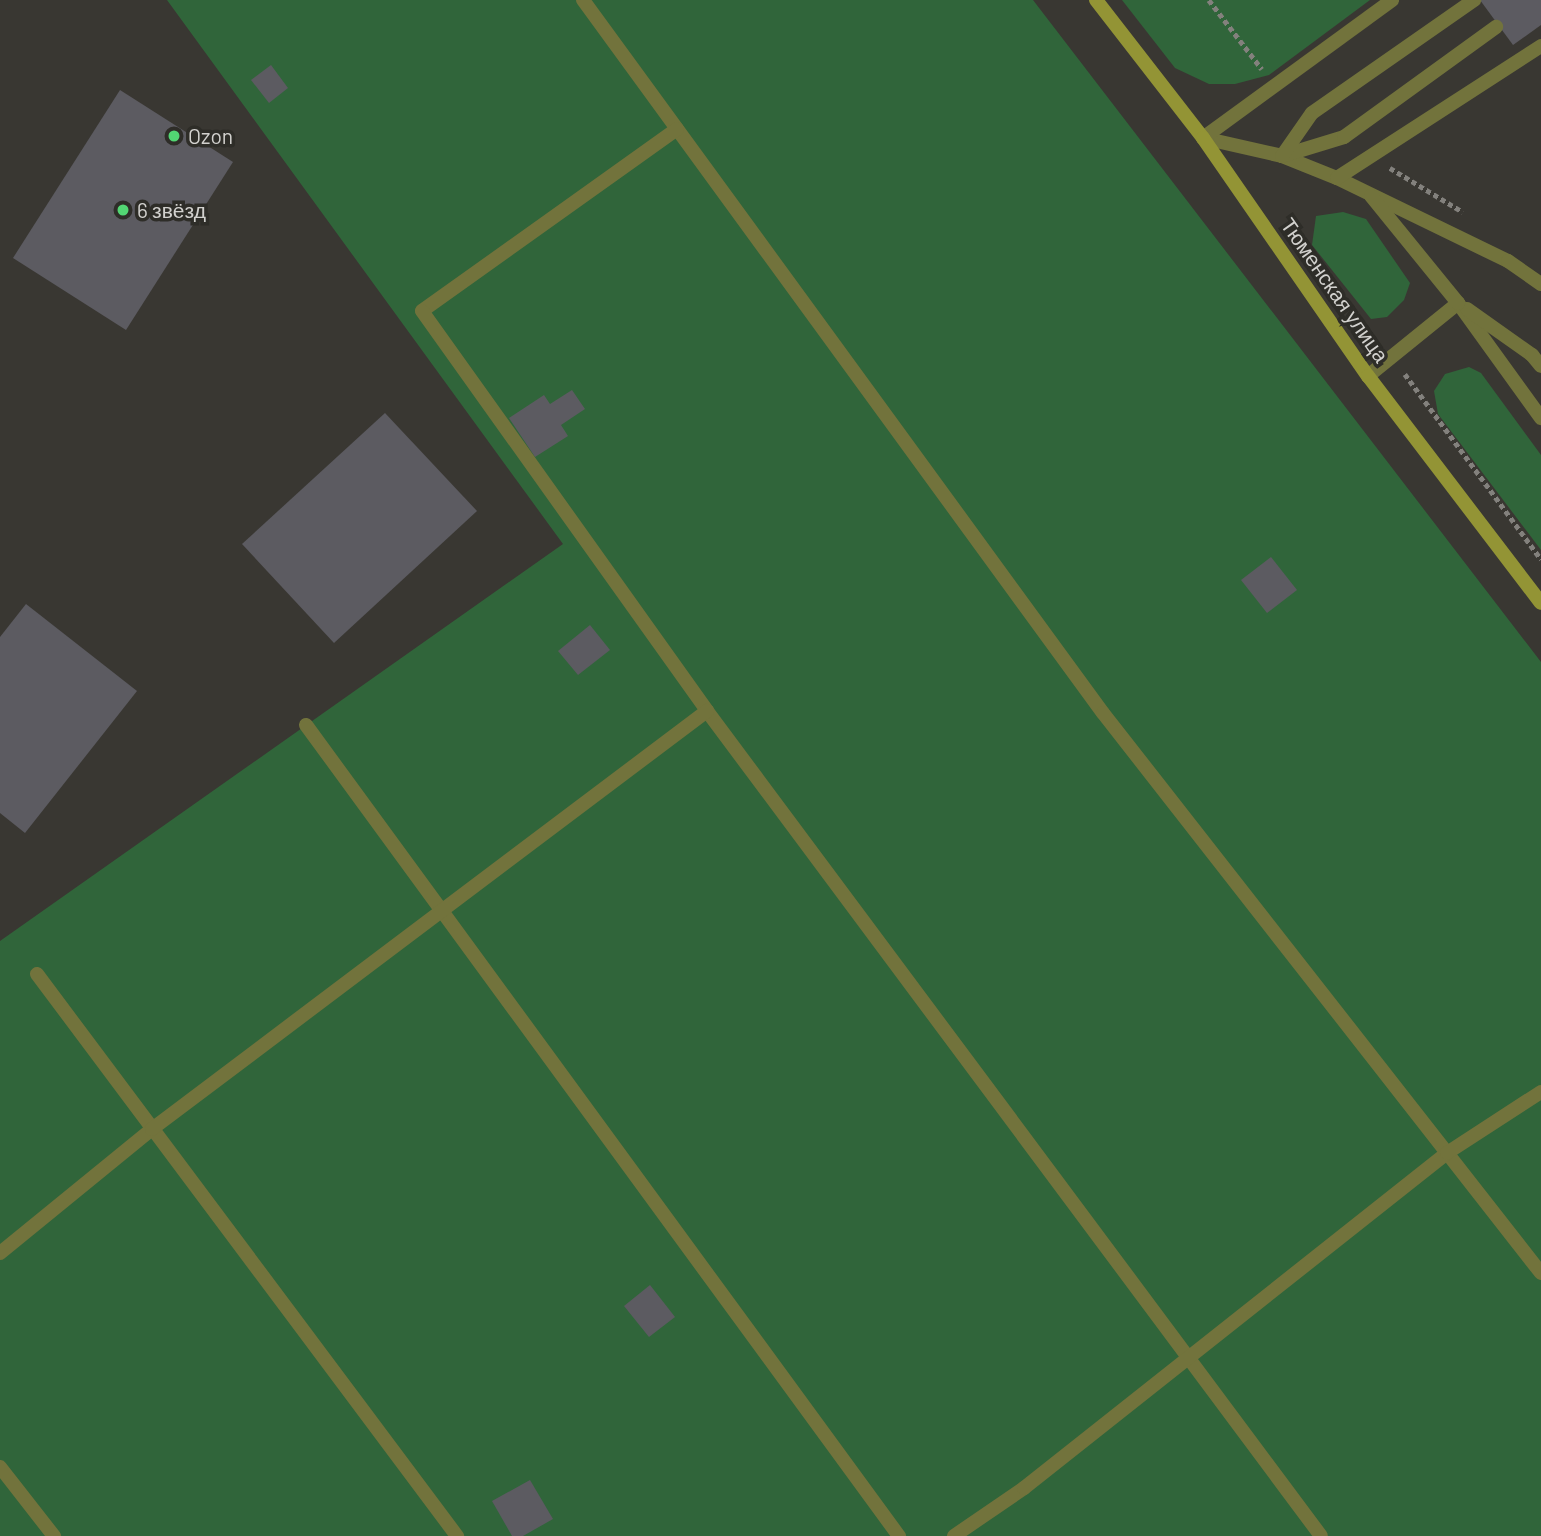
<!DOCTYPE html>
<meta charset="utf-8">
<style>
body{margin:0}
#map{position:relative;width:1541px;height:1536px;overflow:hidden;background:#393732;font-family:Barlow,sans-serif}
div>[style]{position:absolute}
.green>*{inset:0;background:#30653a}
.building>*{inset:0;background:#5c5b61}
.path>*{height:4.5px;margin-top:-2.25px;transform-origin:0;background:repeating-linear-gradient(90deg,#83817d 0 5px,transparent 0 8.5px)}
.lane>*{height:14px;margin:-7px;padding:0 7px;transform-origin:7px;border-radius:7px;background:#72733c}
.street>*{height:14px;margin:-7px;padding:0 7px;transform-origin:7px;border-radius:7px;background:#72733c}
.secondary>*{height:14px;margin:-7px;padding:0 7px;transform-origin:7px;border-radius:7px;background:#939435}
.dots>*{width:19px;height:19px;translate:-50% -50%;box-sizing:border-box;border:4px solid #2e2d28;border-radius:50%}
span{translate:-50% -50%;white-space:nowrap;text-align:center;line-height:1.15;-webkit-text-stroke:7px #2e2d28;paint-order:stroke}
.poi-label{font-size:21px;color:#d2d1ce}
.left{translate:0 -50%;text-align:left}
.street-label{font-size:21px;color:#d2d1ce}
</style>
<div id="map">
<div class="green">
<i style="clip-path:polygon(167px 0,1033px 0,1541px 662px,1541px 1536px,0 1536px,0 941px,563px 544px)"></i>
<i style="clip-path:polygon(1122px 0,1370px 0,1269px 75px,1235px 84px,1209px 84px,1175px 68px)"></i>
<i style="clip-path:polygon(1343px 212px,1366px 219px,1410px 283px,1404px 300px,1387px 317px,1371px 319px,1312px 245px,1316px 216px)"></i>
<i style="clip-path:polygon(1469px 367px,1481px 373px,1541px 455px,1541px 550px,1438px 414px,1434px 391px,1445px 374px)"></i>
</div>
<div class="building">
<i style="clip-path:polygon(1480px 0,1541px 0,1541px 25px,1513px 45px)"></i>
<i style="clip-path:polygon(271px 65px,288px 88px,269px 103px,251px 80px)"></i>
<i style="clip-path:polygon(120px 90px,233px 162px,126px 330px,13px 258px)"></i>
<i style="clip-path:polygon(572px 390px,585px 409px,561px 425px,568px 436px,535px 457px,509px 418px,544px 395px,550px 404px)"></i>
<i style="clip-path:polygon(385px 413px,477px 511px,334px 643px,242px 544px)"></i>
<i style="clip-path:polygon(1271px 557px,1297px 590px,1267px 613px,1241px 580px)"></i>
<i style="clip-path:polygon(26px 604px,137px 691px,25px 833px,0 813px,0 637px)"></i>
<i style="clip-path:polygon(590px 625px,610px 650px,578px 675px,558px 651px)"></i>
<i style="clip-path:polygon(650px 1285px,675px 1317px,649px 1337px,624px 1306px)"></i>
<i style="clip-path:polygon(530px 1480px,553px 1519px,523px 1536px,512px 1536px,492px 1501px)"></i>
</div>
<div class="path">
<i style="left:1209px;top:0;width:87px;rotate:52.5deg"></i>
<i style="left:1390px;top:168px;width:85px;rotate:31.1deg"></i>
<i style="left:1405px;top:374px;width:230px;rotate:53.7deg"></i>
</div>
<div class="lane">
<i style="left:583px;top:0;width:882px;rotate:53.9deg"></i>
<i style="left:1103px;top:713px;width:711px;rotate:51.97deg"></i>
<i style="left:677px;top:129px;width:313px;rotate:144.5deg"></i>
<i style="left:422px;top:311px;width:491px;rotate:54.5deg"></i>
<i style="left:707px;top:711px;width:1028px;rotate:53.34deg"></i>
<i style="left:1203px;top:138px;width:81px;rotate:12.8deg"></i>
<i style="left:1282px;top:156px;width:59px;rotate:21.8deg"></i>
<i style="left:1337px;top:178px;width:190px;rotate:25.9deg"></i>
<i style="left:1508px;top:261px;width:40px;rotate:34.9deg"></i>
<i style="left:1282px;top:156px;width:65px;rotate:-17deg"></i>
<i style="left:1344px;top:137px;width:188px;rotate:-35.9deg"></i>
<i style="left:1282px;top:156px;width:52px;rotate:-55.1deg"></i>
<i style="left:1312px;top:113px;width:198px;rotate:-34.9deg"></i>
<i style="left:1337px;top:178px;width:243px;rotate:-32.9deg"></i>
<i style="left:1458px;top:303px;width:142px;rotate:54.2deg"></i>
<i style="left:1467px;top:309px;width:80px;rotate:35.3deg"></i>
<i style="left:1532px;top:355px;width:14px;rotate:51deg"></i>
<i style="left:1368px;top:376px;width:116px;rotate:-39deg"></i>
<i style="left:1458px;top:303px;width:138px;rotate:-129.1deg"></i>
<i style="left:306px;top:725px;width:1005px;rotate:53.83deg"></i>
<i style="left:37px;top:974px;width:702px;rotate:53.23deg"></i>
<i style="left:0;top:1253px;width:196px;rotate:-39.2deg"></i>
<i style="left:152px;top:1129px;width:695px;rotate:-36.99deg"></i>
<i style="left:0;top:1467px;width:88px;rotate:52deg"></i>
<i style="left:954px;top:1536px;width:85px;rotate:-34.4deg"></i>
<i style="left:1024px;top:1488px;width:540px;rotate:-38.38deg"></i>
<i style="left:1447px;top:1153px;width:112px;rotate:-33deg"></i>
</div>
<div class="street">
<i style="left:1203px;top:138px;width:234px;rotate:-36.1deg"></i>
</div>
<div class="secondary">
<i style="left:1096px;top:0;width:175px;rotate:52.2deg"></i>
<i style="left:1203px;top:138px;width:290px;rotate:55.3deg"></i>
<i style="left:1368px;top:376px;width:285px;rotate:52.7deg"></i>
</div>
<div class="dots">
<i style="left:174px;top:136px;background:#52d673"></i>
<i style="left:123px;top:210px;background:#52d673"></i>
</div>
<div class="poi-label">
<span class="left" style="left:188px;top:136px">Ozon</span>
<span class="left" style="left:137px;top:210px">6 звёзд</span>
</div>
<div class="street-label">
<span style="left:1335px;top:290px;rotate:55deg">Тюменская улица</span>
</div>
</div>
